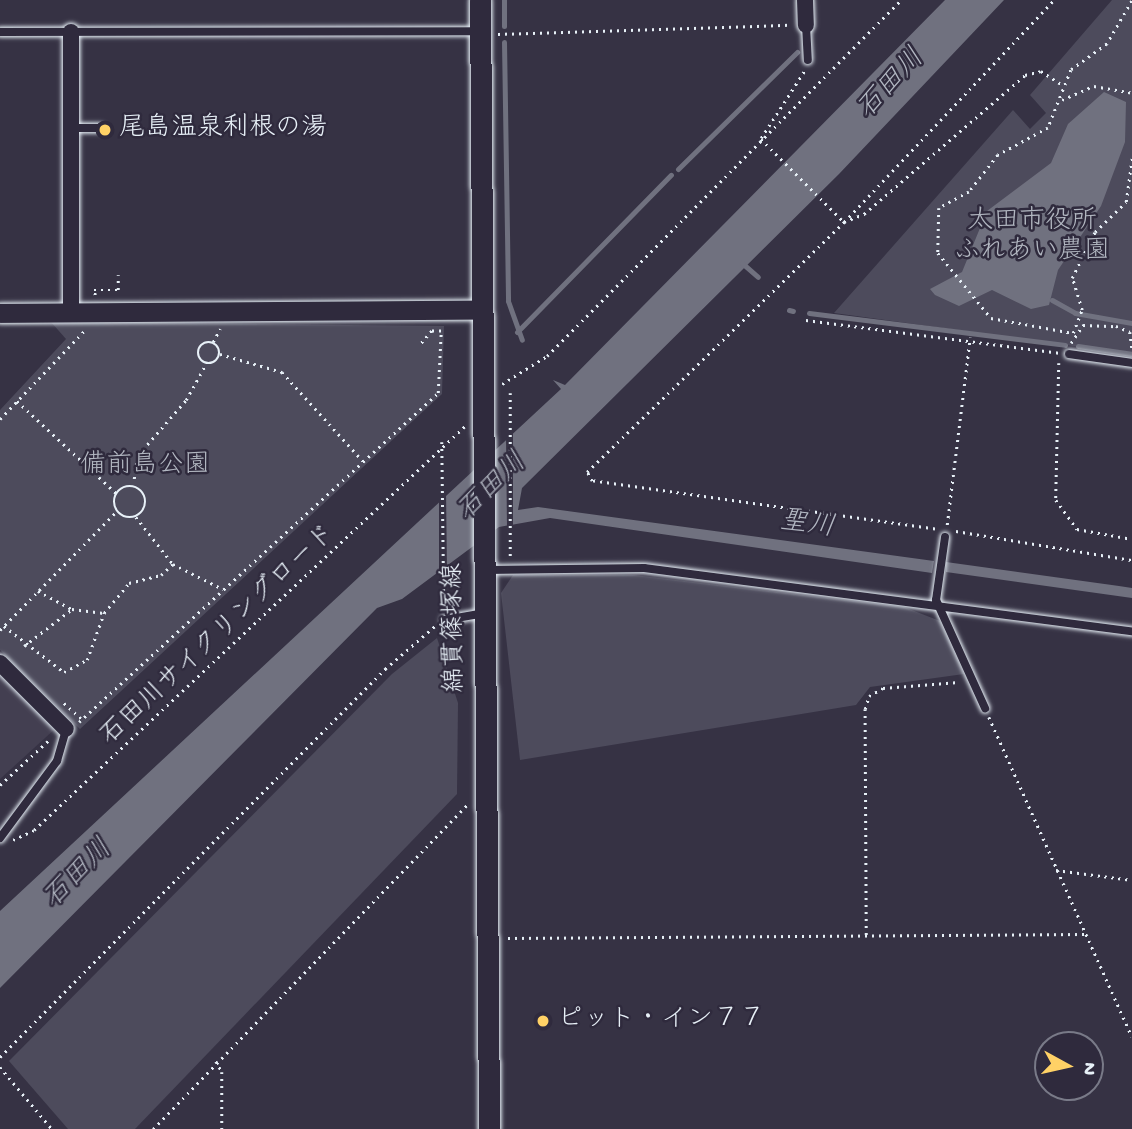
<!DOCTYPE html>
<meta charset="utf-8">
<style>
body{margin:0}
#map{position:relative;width:1132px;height:1129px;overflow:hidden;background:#363244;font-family:"Gochi Hand","Klee One",sans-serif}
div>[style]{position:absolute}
.built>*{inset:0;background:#433f51}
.green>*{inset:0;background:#4d4b5c}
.water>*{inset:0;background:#70717f}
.pier>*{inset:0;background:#363244}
.stream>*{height:5px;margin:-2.5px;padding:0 2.5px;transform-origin:2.5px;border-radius:2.5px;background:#70717f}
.path>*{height:2.5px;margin-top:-1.25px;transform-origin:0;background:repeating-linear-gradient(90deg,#e8f1f8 0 2px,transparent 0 7px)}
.path>.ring{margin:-1.25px;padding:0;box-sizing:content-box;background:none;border:2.5px solid #e8f1f8;border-radius:50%}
.roads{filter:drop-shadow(0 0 2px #e8f1f8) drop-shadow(0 0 2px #e8f1f8)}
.service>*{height:8px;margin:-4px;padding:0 4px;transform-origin:4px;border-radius:4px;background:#2f2a3d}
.minor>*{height:16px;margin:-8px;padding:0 8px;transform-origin:8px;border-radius:8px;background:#2f2a3d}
.tertiary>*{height:19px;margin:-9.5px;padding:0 9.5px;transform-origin:9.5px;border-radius:9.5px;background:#2f2a3d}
.secondary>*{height:21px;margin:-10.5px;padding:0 10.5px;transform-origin:10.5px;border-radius:10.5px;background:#2f2a3d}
.dots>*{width:19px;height:19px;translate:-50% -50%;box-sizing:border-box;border:4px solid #2f2a3d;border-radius:50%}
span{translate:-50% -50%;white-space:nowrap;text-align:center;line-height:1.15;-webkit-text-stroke:5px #2f2a3d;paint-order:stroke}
.poi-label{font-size:26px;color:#e8f1f8}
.left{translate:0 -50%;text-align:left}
.park-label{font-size:26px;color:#b2b7c1}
.street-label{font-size:26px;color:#e8f1f8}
.water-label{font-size:28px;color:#b2b7c2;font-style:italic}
.north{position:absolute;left:1034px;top:1031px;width:70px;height:70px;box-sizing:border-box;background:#2f2a3d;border:2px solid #797a88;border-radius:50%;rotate:98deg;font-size:19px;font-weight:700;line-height:28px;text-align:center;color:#e8f1f8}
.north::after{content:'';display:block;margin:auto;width:24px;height:32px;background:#ffd166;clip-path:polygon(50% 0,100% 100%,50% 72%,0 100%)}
</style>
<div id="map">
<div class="built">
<i style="clip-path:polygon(0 676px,56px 728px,0 779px)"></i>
</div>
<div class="green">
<i style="clip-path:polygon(1112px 0,1132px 0,1132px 354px,834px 313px,1013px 110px,1030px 129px,1046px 113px,1030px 95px)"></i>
<i style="clip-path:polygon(51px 322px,444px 326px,442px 394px,80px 729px,0 650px,0 410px,66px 339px)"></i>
<i style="clip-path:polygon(513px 575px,634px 575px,904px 607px,940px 621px,964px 674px,870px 687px,856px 705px,520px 760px,501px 593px)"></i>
<i style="clip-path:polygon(437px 638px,458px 703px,457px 794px,135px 1129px,68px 1129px,9px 1061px,392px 674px)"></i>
</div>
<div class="water">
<i style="clip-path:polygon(945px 0,1004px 0,839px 174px,522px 488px,518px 510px,538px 507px,934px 561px,932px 573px,550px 518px,499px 527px,402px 599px,377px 608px,0 988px,0 911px,561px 389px,553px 380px,565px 385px)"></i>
<i style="clip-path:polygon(1104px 92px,1126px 102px,1125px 142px,1101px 206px,1058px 270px,1049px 305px,1031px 309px,992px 290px,959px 306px,935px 295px,930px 289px,962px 272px,987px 211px,1051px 163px,1068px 124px)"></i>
<i style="clip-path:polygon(946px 562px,1119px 586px,1132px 588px,1132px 598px,946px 572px)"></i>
</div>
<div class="pier">
<i style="clip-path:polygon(513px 429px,513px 529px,507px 529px,506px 435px)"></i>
<i style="clip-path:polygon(446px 490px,447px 570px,439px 572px,439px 497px)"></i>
</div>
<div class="stream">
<i style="left:504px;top:26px;width:26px;rotate:-90deg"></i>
<i style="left:504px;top:42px;width:259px;rotate:89.1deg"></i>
<i style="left:508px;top:301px;width:41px;rotate:70.3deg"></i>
<i style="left:678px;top:169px;width:167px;rotate:-44.5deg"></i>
<i style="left:742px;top:263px;width:21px;rotate:41deg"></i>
<i style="left:1052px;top:300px;width:26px;rotate:29deg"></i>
<i style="left:1075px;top:313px;width:58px;rotate:10deg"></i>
<i style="left:789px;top:310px;width:4px;rotate:14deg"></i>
<i style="left:809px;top:313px;width:258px;rotate:7.1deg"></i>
<i style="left:517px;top:332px;width:220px;rotate:-45.6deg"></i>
<i style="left:1078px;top:346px;width:55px;rotate:8.4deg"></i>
</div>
<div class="path">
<i style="left:1132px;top:1px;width:50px;rotate:120.2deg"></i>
<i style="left:1107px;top:44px;width:44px;rotate:144.2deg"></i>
<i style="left:1071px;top:70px;width:62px;rotate:111.6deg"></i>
<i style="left:1048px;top:128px;width:57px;rotate:151.6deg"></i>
<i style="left:998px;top:155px;width:47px;rotate:128.1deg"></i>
<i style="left:969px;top:192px;width:34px;rotate:152deg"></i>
<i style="left:939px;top:208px;width:45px;rotate:91.3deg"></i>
<i style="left:938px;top:253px;width:84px;rotate:50.8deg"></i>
<i style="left:991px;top:318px;width:83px;rotate:10.4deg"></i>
<i style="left:1073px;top:333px;width:25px;rotate:-69deg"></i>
<i style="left:1082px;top:310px;width:34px;rotate:-107deg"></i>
<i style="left:1072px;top:278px;width:51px;rotate:-63.4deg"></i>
<i style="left:1095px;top:232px;width:43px;rotate:-44.1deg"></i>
<i style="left:1126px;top:202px;width:44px;rotate:-82.2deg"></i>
<i style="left:498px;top:34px;width:291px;rotate:-1.8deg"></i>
<i style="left:1062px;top:100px;width:35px;rotate:-24deg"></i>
<i style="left:1094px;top:86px;width:39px;rotate:10deg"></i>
<i style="left:761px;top:138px;width:81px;rotate:-57.1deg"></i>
<i style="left:761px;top:139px;width:117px;rotate:45deg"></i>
<i style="left:844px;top:222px;width:22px;rotate:-22deg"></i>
<i style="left:864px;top:214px;width:213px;rotate:-40.8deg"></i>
<i style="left:1025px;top:75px;width:16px;rotate:-14deg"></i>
<i style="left:1041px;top:71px;width:27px;rotate:33deg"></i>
<i style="left:95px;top:295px;width:5px;rotate:-101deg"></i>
<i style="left:94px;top:290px;width:24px"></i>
<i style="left:118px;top:290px;width:15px;rotate:-90deg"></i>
<i style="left:806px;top:320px;width:255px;rotate:7.4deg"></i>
<i class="ring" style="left:198px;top:342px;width:19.5px;height:19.5px"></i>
<i style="left:213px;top:342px;width:15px;rotate:-62deg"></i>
<i style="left:1071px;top:343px;width:22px;rotate:-56deg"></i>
<i style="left:1083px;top:325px;width:33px;rotate:2deg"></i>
<i style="left:1116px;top:326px;width:15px;rotate:23deg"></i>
<i style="left:1130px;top:332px;width:16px;rotate:83deg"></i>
<i style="left:220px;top:354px;width:65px;rotate:16.2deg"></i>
<i style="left:282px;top:372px;width:120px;rotate:47.7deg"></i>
<i style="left:1059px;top:363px;width:137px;rotate:91.3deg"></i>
<i style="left:1056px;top:500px;width:36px;rotate:54deg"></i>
<i style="left:1077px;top:529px;width:56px;rotate:10.3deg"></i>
<i style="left:502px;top:384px;width:53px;rotate:-31.9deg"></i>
<i style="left:547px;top:356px;width:502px;rotate:-45.16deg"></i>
<i style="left:17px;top:401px;width:137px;rotate:42.9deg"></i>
<i style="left:0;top:419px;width:123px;rotate:-46.3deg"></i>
<i style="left:442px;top:442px;width:166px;rotate:89.3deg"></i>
<i style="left:134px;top:479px;width:24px;rotate:-81deg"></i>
<i style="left:138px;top:455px;width:73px;rotate:-48.9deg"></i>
<i style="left:186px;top:400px;width:41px;rotate:-60.9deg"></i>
<i class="ring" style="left:114px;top:486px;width:29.5px;height:29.5px"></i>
<i style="left:136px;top:517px;width:60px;rotate:51.8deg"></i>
<i style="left:173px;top:564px;width:56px;rotate:26.6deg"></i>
<i style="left:947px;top:525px;width:189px;rotate:-83deg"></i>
<i style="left:935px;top:529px;width:346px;rotate:-172deg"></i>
<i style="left:592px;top:481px;width:10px;rotate:-119deg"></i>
<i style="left:587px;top:472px;width:359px;rotate:-44.2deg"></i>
<i style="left:844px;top:222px;width:306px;rotate:-46.6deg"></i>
<i style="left:956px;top:531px;width:178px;rotate:9.4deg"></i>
<i style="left:510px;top:556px;width:163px;rotate:-90deg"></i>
<i style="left:38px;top:591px;width:38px;rotate:28deg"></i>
<i style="left:72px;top:609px;width:32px;rotate:7deg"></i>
<i style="left:104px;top:613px;width:39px;rotate:-50deg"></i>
<i style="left:129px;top:583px;width:33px;rotate:-14deg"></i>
<i style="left:161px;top:575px;width:16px;rotate:-43deg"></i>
<i style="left:4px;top:626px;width:76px;rotate:37.5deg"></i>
<i style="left:64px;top:672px;width:26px;rotate:-28deg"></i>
<i style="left:87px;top:660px;width:50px;rotate:-70.1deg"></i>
<i style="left:0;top:630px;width:167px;rotate:-45.5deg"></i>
<i style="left:24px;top:646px;width:61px;rotate:-37.6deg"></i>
<i style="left:64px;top:703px;width:24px;rotate:42deg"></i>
<i style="left:989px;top:717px;width:350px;rotate:65.9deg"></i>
<i style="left:79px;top:722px;width:487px;rotate:-42.5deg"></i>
<i style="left:438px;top:393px;width:62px;rotate:-87.2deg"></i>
<i style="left:441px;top:331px;width:9px;rotate:180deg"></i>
<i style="left:432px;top:331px;width:20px;rotate:131deg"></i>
<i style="left:0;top:785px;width:67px;rotate:-42.6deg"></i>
<i style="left:13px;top:840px;width:23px;rotate:-25deg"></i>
<i style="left:34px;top:830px;width:592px;rotate:-43.15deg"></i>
<i style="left:1056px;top:870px;width:77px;rotate:7.5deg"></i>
<i style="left:866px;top:935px;width:226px;rotate:-90.3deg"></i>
<i style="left:865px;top:709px;width:14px;rotate:-73deg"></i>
<i style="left:869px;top:696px;width:16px;rotate:-30deg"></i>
<i style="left:883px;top:688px;width:76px;rotate:-4.5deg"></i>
<i style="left:508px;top:938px;width:577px;rotate:-0.4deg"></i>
<i style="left:0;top:1057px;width:547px;rotate:-45.22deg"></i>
<i style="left:385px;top:669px;width:66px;rotate:-40.7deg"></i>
<i style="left:216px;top:1061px;width:13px;rotate:61deg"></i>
<i style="left:222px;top:1072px;width:57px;rotate:90deg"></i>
<i style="left:0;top:1067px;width:81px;rotate:50deg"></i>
<i style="left:153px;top:1129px;width:451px;rotate:-45.9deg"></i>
</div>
<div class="roads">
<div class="service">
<i style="left:806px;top:25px;width:35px;rotate:87deg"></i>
<i style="left:0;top:32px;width:480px;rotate:-0.1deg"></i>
<i style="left:72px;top:128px;width:29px"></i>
<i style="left:1069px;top:354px;width:64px;rotate:8.1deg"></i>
<i style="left:945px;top:537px;width:64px;rotate:98.1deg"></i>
<i style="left:936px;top:600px;width:119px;rotate:65.6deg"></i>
<i style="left:486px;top:570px;width:158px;rotate:-0.7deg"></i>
<i style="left:644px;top:568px;width:492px;rotate:7.4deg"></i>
<i style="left:445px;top:620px;width:39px;rotate:-10deg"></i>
<i style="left:0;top:838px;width:96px;rotate:-53.5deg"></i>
<i style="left:57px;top:761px;width:33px;rotate:-74deg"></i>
</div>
<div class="minor">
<i style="left:805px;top:0;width:25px;rotate:88deg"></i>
<i style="left:71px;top:32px;width:281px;rotate:90deg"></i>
<i style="left:0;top:663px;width:93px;rotate:45deg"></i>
</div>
<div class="tertiary">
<i style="left:0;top:313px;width:482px;rotate:-0.4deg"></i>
</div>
<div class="secondary">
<i style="left:480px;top:0;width:1129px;rotate:89.54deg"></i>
</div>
</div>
<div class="dots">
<i style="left:105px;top:130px;background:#ffd166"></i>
<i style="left:543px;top:1021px;background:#ffd166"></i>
</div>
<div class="poi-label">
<span class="left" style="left:119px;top:130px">尾島温泉利根の湯</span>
<span class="left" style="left:557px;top:1021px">ピット・イン７７</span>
</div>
<div class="park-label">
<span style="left:1032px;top:238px">太田市役所<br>ふれあい農園</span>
<span style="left:145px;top:467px">備前島公園</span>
</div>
<div class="street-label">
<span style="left:456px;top:628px;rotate:-91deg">綿貫篠塚線</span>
<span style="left:219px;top:636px;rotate:-43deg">石田川サイクリングロード</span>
</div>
<div class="water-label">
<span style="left:892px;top:85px;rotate:-47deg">石田川</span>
<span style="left:493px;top:488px;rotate:-44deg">石田川</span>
<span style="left:807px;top:526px;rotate:8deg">聖川</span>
<span style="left:79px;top:875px;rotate:-45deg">石田川</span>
</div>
<div class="north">N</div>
</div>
